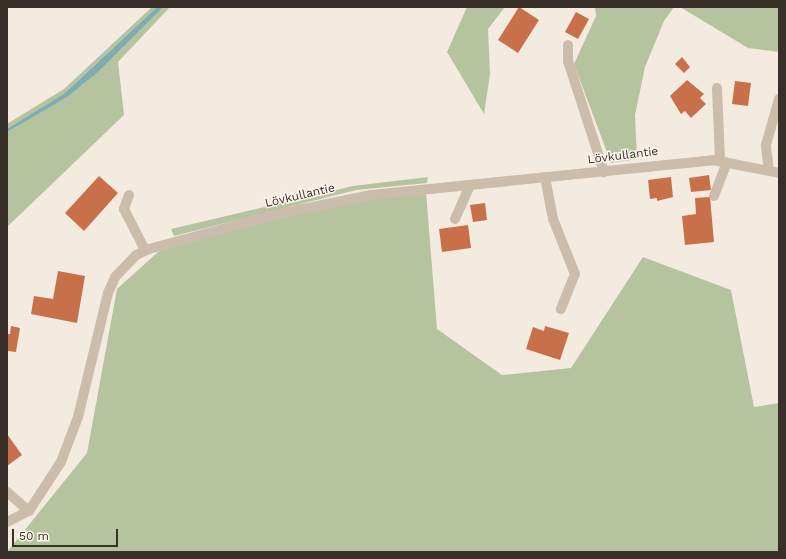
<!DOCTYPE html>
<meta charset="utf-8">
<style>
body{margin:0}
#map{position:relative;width:786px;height:559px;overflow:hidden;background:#f4ebe0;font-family:"Work Sans",sans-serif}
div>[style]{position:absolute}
.green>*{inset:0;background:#b5c39f}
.water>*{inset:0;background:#7eacb1}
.building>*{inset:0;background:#c8704a}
.minor>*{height:10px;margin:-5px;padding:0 5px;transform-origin:5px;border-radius:5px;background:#ccbcab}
span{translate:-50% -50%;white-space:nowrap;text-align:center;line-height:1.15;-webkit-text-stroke:3px #fbf5ed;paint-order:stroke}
.street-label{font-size:12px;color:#3a302a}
.frame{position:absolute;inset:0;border:8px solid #3a302a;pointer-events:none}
.scale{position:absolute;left:12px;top:529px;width:106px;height:18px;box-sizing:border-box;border:2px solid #3a302a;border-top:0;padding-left:5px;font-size:12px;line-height:14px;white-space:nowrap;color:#3a302a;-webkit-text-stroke:3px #fbf5ed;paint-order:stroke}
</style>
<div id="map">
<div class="green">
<i style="clip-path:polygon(152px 7px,157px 7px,65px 93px,7px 129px,7px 124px,64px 89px)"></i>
<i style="clip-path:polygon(163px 7px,170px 7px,118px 62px,124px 115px,7px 227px,7px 132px,67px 96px)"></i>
<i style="clip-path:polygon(467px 7px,505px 7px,488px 29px,490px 74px,484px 114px,447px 52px)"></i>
<i style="clip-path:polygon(595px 7px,674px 7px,664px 21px,645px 67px,635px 115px,637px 159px,611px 163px,574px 64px,596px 16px)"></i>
<i style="clip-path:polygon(680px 7px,779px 7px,779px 52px,748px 48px)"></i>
<i style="clip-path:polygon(428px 177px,427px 183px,356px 190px,174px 236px,171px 229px,353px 186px)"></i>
<i style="clip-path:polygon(426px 192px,437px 329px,502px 375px,571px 368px,643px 257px,731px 290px,754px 407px,779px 403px,779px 552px,7px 552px,87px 453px,117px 289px,158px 252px,176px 243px,346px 202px)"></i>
</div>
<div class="water">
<i style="clip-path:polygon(157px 7px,163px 7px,99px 71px,67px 97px,7px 132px,7px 129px,65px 93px)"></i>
</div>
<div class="building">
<i style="clip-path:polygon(519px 7px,539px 20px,518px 53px,498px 40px)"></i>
<i style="clip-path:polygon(576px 12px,589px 19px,578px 39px,565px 32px)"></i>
<i style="clip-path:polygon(682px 57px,690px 67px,684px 73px,675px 64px)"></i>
<i style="clip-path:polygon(687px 80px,704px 94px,700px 98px,706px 104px,691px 118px,685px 111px,681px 114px,670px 96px)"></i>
<i style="clip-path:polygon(735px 81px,751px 83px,748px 106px,732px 104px)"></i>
<i style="clip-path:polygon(709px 175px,711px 190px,691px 192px,689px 178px)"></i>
<i style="clip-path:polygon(99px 176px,118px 193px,84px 231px,65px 213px)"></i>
<i style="clip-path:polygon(671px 177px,673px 197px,657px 201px,657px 198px,650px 199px,648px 180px)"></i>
<i style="clip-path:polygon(710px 197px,714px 242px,685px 245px,682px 216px,696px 214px,695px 198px)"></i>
<i style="clip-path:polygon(485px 203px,487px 220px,473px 222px,470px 205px)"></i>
<i style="clip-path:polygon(468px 225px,471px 248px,442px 252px,439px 229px)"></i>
<i style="clip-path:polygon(58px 271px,85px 276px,77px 323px,31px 314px,34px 296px,53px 299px)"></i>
<i style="clip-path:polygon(11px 326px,20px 328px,16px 352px,8px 351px,7px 334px,10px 334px)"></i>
<i style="clip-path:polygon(545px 326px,569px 333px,560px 360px,526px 349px,533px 327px,544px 331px)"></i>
<i style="clip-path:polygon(7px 434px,22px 455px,7px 466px)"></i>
</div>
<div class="minor">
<i style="left:568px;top:45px;width:16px;rotate:90deg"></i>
<i style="left:568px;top:61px;width:117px;rotate:72deg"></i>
<i style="left:717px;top:88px;width:73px;rotate:87.6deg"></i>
<i style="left:769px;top:171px;width:26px;rotate:-97deg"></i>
<i style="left:766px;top:145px;width:48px;rotate:-74.2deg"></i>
<i style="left:545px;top:177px;width:43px;rotate:79.2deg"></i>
<i style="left:553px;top:219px;width:59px;rotate:68.2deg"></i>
<i style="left:575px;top:274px;width:38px;rotate:112deg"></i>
<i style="left:129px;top:195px;width:15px;rotate:110deg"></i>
<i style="left:124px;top:209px;width:46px;rotate:62.9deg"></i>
<i style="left:714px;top:196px;width:36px;rotate:-69deg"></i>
<i style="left:455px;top:219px;width:37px;rotate:-66deg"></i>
<i style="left:7px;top:492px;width:29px;rotate:41deg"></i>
<i style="left:7px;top:522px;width:25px;rotate:-27deg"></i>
<i style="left:29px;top:511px;width:59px;rotate:-56.9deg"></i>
<i style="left:61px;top:462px;width:48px;rotate:-69.3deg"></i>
<i style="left:78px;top:417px;width:128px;rotate:-76.4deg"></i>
<i style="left:108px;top:293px;width:17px;rotate:-66deg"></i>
<i style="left:115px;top:277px;width:30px;rotate:-46deg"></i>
<i style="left:136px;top:255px;width:14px;rotate:-25deg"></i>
<i style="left:149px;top:249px;width:130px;rotate:-15.2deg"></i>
<i style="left:274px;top:215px;width:99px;rotate:-11.7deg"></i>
<i style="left:371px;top:195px;width:344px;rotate:-5.8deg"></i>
<i style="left:713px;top:160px;width:67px;rotate:11.1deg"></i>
</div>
<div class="street-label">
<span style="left:623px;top:156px;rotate:-7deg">Lövkullantie</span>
<span style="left:300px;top:196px;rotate:-13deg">Lövkullantie</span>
</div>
<div class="frame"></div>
<div class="scale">50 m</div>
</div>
